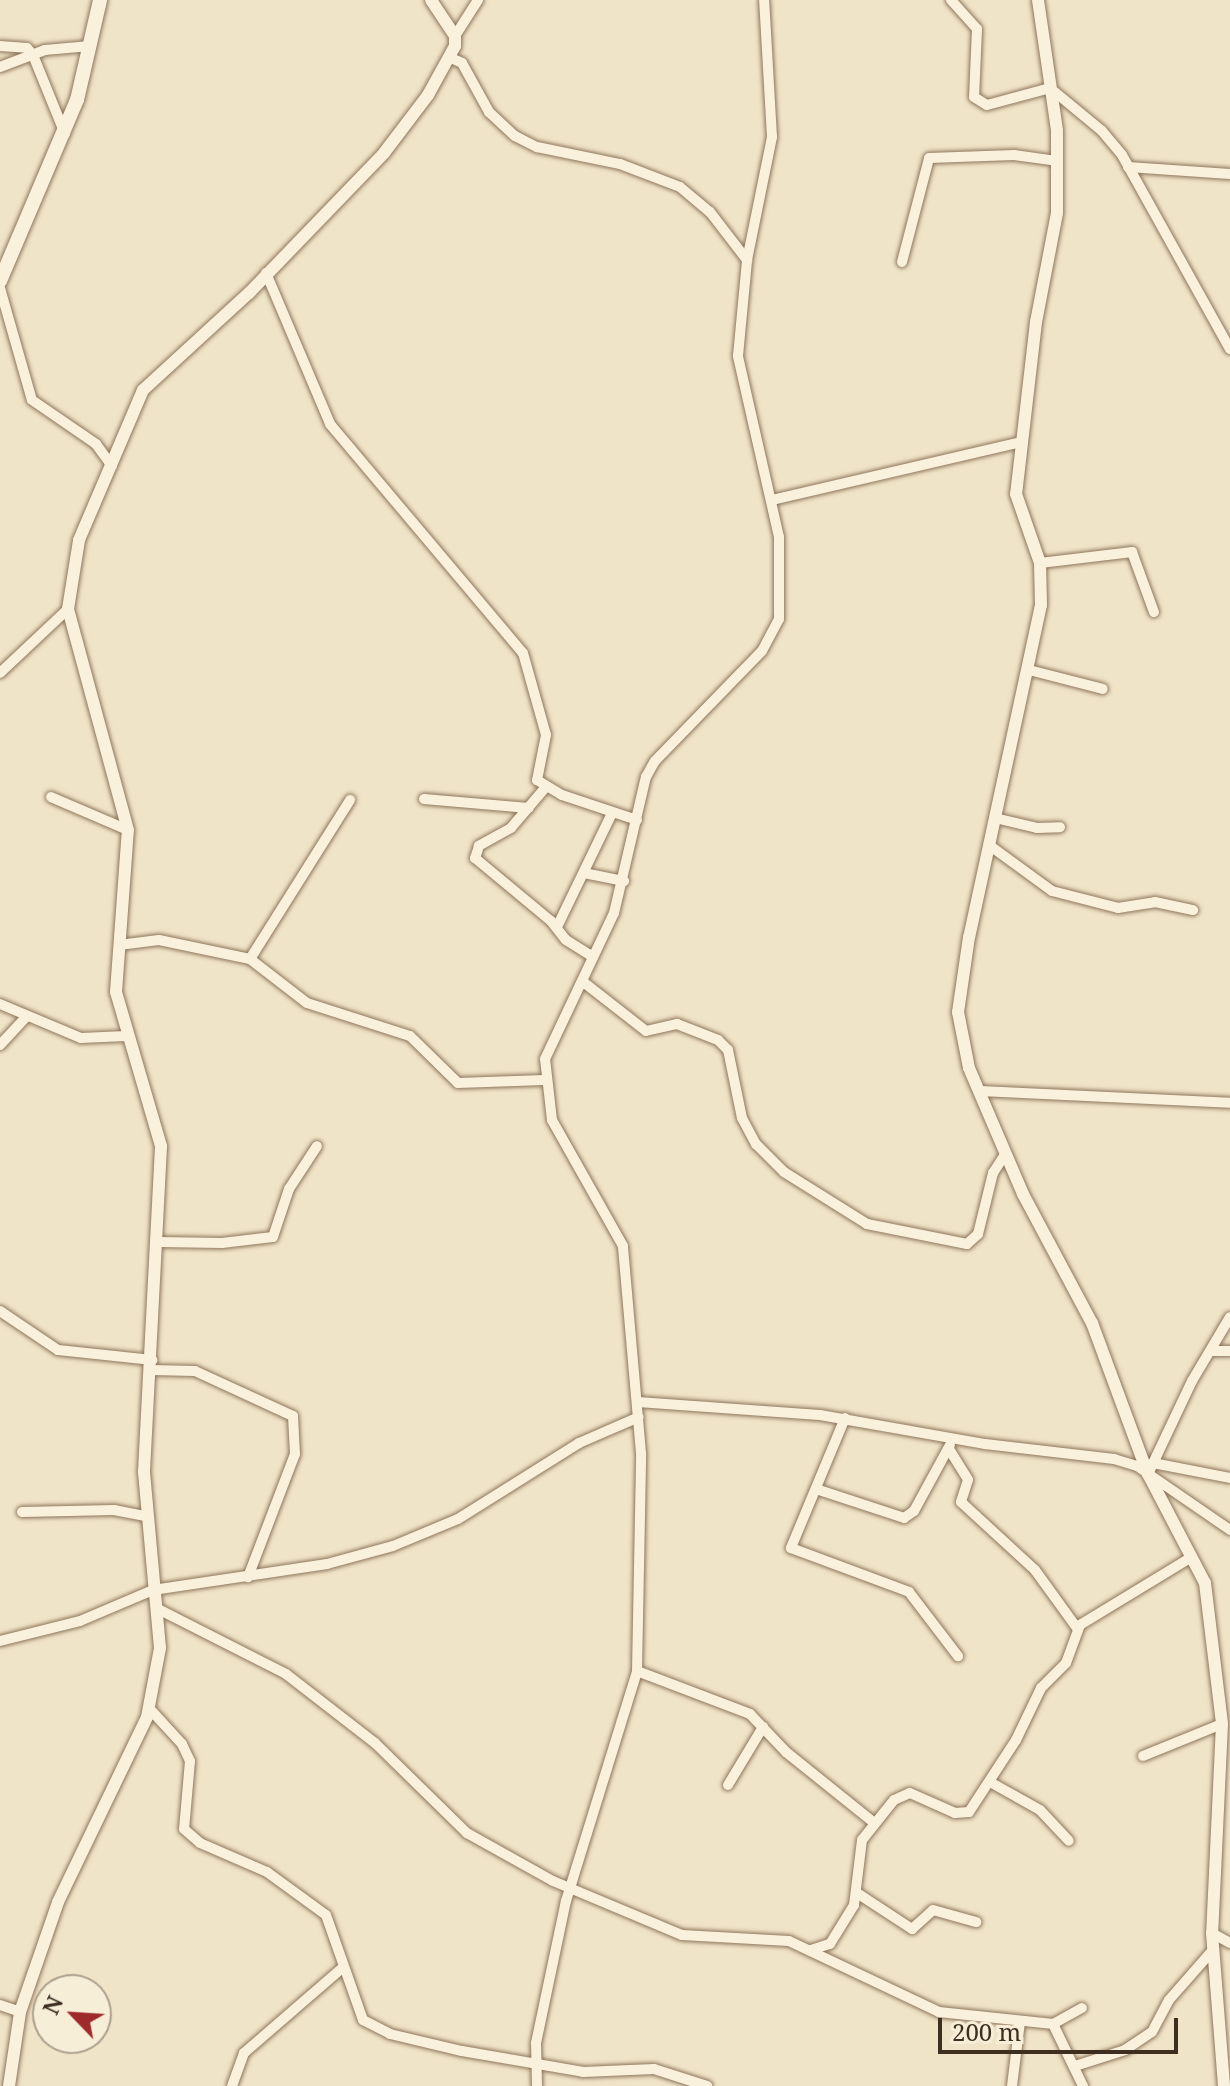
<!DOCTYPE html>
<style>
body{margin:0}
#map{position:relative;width:1230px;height:2086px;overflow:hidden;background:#f0e4c8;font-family:"Noto Serif",serif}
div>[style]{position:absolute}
.roads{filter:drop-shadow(0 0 2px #8d765c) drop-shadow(0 0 2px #8d765c)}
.minor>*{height:10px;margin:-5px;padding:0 5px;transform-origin:5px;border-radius:5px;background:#faf1dc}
.tertiary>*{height:12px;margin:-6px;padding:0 6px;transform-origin:6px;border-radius:6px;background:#faf1dc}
.secondary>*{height:14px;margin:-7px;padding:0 7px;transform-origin:7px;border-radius:7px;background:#faf1dc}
span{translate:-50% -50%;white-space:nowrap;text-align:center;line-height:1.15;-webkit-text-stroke:6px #f7eed8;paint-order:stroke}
.north{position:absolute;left:32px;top:1974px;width:80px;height:80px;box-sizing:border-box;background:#f7eed8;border:2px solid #ada18e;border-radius:50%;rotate:295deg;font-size:22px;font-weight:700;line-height:32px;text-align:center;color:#3d2e20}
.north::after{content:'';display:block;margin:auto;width:28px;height:36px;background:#9e2a2b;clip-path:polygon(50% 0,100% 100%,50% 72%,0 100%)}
.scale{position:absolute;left:938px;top:2018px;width:240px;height:36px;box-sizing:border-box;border:4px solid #3d2e20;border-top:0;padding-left:10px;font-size:24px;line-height:28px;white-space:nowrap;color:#3d2e20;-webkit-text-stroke:6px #f7eed8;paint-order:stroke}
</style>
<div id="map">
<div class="roads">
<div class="minor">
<i style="left:951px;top:0;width:39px;rotate:48deg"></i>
<i style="left:977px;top:29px;width:68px;rotate:92.5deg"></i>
<i style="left:974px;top:97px;width:15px;rotate:32deg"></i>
<i style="left:987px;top:105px;width:65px;rotate:-15.1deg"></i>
<i style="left:1050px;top:88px;width:67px;rotate:39.6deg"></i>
<i style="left:1102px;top:131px;width:31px;rotate:50deg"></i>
<i style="left:1122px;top:155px;width:222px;rotate:60.9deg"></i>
<i style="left:455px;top:36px;width:43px;rotate:-57.4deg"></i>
<i style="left:0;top:46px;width:27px;rotate:4deg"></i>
<i style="left:27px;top:48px;width:9px;rotate:49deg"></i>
<i style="left:33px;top:55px;width:85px;rotate:67.9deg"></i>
<i style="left:451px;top:58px;width:12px;rotate:24deg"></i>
<i style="left:462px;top:63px;width:56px;rotate:61.1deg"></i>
<i style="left:489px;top:112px;width:35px;rotate:43deg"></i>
<i style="left:515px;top:136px;width:25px;rotate:27deg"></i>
<i style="left:537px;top:147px;width:85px;rotate:11.6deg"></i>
<i style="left:620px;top:164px;width:64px;rotate:21deg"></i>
<i style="left:680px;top:187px;width:39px;rotate:40deg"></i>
<i style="left:710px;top:212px;width:61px;rotate:52.4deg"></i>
<i style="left:0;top:67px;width:48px;rotate:-20.7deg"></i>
<i style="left:45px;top:50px;width:45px;rotate:-5.1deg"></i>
<i style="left:1128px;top:167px;width:102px;rotate:3.9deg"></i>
<i style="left:902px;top:262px;width:107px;rotate:-75.4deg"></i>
<i style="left:929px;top:158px;width:85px;rotate:-2deg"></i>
<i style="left:1014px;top:155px;width:43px;rotate:7.9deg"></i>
<i style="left:266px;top:273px;width:164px;rotate:67deg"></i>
<i style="left:330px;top:424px;width:299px;rotate:49.9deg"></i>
<i style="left:523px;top:653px;width:85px;rotate:74.3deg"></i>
<i style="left:546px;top:735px;width:46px;rotate:101.3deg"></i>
<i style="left:537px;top:780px;width:29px;rotate:31deg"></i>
<i style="left:562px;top:795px;width:79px;rotate:18.4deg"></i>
<i style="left:0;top:288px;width:116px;rotate:74.1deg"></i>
<i style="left:32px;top:400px;width:78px;rotate:34.5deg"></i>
<i style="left:96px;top:444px;width:27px;rotate:54deg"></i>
<i style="left:772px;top:500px;width:256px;rotate:-13.1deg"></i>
<i style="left:1040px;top:563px;width:93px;rotate:-6.8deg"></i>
<i style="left:1132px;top:552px;width:64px;rotate:69.9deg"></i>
<i style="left:1029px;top:670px;width:76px;rotate:14.4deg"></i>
<i style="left:0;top:673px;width:93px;rotate:-43.3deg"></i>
<i style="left:545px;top:788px;width:52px;rotate:130.4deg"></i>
<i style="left:511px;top:828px;width:37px;rotate:151deg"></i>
<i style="left:479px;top:846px;width:13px;rotate:108deg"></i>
<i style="left:475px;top:858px;width:99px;rotate:39.7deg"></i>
<i style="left:551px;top:921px;width:24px;rotate:52deg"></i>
<i style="left:566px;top:940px;width:32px;rotate:32deg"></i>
<i style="left:51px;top:797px;width:84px;rotate:23.2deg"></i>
<i style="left:424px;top:799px;width:105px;rotate:4.9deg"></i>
<i style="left:995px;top:818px;width:43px;rotate:13.4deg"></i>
<i style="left:1037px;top:828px;width:23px;rotate:-2deg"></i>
<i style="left:989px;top:845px;width:78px;rotate:36.1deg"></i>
<i style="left:1052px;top:891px;width:68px;rotate:14.4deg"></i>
<i style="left:1118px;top:908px;width:37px;rotate:-9deg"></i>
<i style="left:1155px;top:902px;width:39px;rotate:12deg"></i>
<i style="left:584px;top:873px;width:41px;rotate:11.3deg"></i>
<i style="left:557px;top:927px;width:127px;rotate:-64.2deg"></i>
<i style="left:119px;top:945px;width:40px;rotate:-7.1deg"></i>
<i style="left:159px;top:940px;width:93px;rotate:11.8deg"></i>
<i style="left:250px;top:959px;width:72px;rotate:37.7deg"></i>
<i style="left:307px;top:1003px;width:108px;rotate:17.8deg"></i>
<i style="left:410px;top:1036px;width:67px;rotate:44.4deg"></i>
<i style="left:458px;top:1083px;width:86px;rotate:-2deg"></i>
<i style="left:250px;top:959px;width:188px;rotate:-57.8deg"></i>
<i style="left:582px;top:981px;width:81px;rotate:38deg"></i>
<i style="left:646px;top:1031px;width:32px;rotate:-13deg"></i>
<i style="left:677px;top:1024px;width:44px;rotate:21.3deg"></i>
<i style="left:718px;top:1040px;width:14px;rotate:45deg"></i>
<i style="left:728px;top:1050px;width:69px;rotate:78.4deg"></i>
<i style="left:742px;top:1118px;width:30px;rotate:62deg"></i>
<i style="left:756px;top:1144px;width:40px;rotate:45deg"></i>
<i style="left:784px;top:1172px;width:98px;rotate:32.1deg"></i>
<i style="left:867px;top:1224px;width:102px;rotate:11.3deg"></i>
<i style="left:967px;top:1244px;width:15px;rotate:-42deg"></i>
<i style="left:978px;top:1234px;width:63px;rotate:-76.2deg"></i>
<i style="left:993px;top:1173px;width:24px;rotate:-57deg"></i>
<i style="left:0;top:1004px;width:88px;rotate:22.8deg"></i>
<i style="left:81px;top:1038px;width:45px;rotate:-2.5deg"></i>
<i style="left:0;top:1045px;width:38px;rotate:-47deg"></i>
<i style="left:980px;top:1091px;width:250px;rotate:2.7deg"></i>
<i style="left:159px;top:1242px;width:63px;rotate:0.9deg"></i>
<i style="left:222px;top:1243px;width:51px;rotate:-6.7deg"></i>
<i style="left:273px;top:1237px;width:51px;rotate:-71.6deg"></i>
<i style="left:289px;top:1189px;width:51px;rotate:-56.9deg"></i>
<i style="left:0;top:1311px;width:70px;rotate:33.9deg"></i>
<i style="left:58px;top:1350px;width:95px;rotate:6.1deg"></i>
<i style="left:1213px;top:1351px;width:17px"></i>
<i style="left:151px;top:1370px;width:44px;rotate:1.3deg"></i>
<i style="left:195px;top:1371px;width:108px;rotate:24.7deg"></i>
<i style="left:293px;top:1416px;width:38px;rotate:87deg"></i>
<i style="left:295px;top:1454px;width:132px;rotate:110.9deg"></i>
<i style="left:638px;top:1402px;width:182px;rotate:4.1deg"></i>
<i style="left:820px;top:1415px;width:168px;rotate:10deg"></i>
<i style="left:985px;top:1444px;width:130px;rotate:6.6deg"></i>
<i style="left:1114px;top:1459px;width:24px;rotate:17deg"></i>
<i style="left:1137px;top:1466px;width:113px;rotate:34.5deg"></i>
<i style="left:845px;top:1418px;width:141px;rotate:112.6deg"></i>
<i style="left:791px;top:1548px;width:126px;rotate:20.4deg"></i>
<i style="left:909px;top:1592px;width:81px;rotate:52.6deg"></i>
<i style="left:949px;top:1449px;width:36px;rotate:58deg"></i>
<i style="left:968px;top:1480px;width:23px;rotate:108deg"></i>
<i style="left:961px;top:1502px;width:100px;rotate:42.6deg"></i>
<i style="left:1035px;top:1570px;width:72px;rotate:54.1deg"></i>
<i style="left:1153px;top:1463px;width:78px;rotate:11deg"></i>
<i style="left:1148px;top:1474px;width:103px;rotate:-64.7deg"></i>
<i style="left:1192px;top:1381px;width:74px;rotate:-59.3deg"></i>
<i style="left:816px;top:1489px;width:93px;rotate:18.2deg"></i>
<i style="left:904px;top:1518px;width:12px;rotate:-35deg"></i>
<i style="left:914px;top:1511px;width:75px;rotate:-61.4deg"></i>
<i style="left:22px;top:1512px;width:92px;rotate:-1.2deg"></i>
<i style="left:114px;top:1510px;width:32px;rotate:11deg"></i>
<i style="left:158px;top:1609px;width:144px;rotate:26.9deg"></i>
<i style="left:286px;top:1674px;width:113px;rotate:37.8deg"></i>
<i style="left:375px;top:1743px;width:129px;rotate:44.4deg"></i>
<i style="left:467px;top:1833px;width:98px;rotate:29.2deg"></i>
<i style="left:553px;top:1881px;width:140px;rotate:22.7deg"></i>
<i style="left:682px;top:1935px;width:107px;rotate:3.2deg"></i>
<i style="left:789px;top:1941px;width:166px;rotate:25.3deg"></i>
<i style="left:939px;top:2012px;width:115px;rotate:6deg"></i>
<i style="left:1053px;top:2024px;width:33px;rotate:-29deg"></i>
<i style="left:0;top:1641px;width:82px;rotate:-14deg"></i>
<i style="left:80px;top:1621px;width:79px;rotate:-23deg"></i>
<i style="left:153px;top:1590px;width:176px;rotate:-8.5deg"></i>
<i style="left:327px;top:1564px;width:68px;rotate:-15.3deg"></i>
<i style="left:393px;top:1546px;width:70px;rotate:-22.6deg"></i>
<i style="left:458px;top:1519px;width:143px;rotate:-32.1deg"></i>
<i style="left:579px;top:1443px;width:65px;rotate:-23.4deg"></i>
<i style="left:637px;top:1671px;width:121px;rotate:20.8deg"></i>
<i style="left:750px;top:1714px;width:52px;rotate:46.5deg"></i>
<i style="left:786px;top:1752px;width:112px;rotate:38.8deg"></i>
<i style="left:149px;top:1708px;width:49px;rotate:47.5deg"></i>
<i style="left:182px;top:1744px;width:19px;rotate:65deg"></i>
<i style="left:190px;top:1761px;width:68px;rotate:95deg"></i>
<i style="left:184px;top:1829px;width:21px;rotate:41deg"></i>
<i style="left:200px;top:1843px;width:73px;rotate:23.4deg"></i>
<i style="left:267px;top:1872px;width:73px;rotate:36.1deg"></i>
<i style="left:326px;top:1915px;width:111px;rotate:70.6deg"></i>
<i style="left:363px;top:2020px;width:30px;rotate:27deg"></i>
<i style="left:390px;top:2034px;width:74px;rotate:13.3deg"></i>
<i style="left:462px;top:2051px;width:123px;rotate:9.8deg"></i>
<i style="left:583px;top:2072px;width:71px;rotate:-2.4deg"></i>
<i style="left:654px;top:2069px;width:56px;rotate:17.8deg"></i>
<i style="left:1143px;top:1756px;width:85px;rotate:-22.1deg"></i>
<i style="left:990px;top:1782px;width:57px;rotate:29.2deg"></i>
<i style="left:1040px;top:1810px;width:42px;rotate:46.9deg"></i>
<i style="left:728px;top:1785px;width:68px;rotate:-58.9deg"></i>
<i style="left:857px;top:1893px;width:66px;rotate:33.2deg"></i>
<i style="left:912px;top:1929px;width:28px;rotate:-42deg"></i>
<i style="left:933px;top:1910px;width:45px;rotate:15.6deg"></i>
<i style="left:1212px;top:1933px;width:21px;rotate:29deg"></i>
<i style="left:811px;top:1950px;width:20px;rotate:-18deg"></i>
<i style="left:830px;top:1944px;width:46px;rotate:-58.4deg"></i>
<i style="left:854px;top:1905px;width:65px;rotate:-83deg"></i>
<i style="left:862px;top:1840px;width:51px;rotate:-51.3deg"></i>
<i style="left:894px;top:1800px;width:17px;rotate:-24deg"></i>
<i style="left:910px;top:1793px;width:49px;rotate:24deg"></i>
<i style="left:955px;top:1813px;width:14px;rotate:-4deg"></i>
<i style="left:969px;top:1812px;width:86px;rotate:-56.9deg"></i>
<i style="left:1016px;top:1740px;width:58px;rotate:-64.3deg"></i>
<i style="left:1041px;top:1688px;width:35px;rotate:-45deg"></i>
<i style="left:1066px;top:1663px;width:40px;rotate:-69.8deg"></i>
<i style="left:1080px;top:1625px;width:131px;rotate:-31.3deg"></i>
<i style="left:0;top:2005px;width:21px;rotate:19deg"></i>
<i style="left:1053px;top:2024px;width:69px;rotate:64.2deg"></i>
<i style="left:1075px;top:2066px;width:52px;rotate:-17.7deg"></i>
<i style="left:1125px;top:2050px;width:32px;rotate:-34deg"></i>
<i style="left:1152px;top:2032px;width:36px;rotate:-62deg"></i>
<i style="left:1169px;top:2000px;width:67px;rotate:-48.7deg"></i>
<i style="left:232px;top:2086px;width:35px;rotate:-70deg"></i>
<i style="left:244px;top:2053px;width:128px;rotate:-40.9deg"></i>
<i style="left:537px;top:2086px;width:43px;rotate:-91.3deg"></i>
<i style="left:536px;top:2043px;width:145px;rotate:-78.1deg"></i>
<i style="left:566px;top:1901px;width:241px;rotate:-72.8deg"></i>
<i style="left:637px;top:1671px;width:218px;rotate:-88.9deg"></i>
<i style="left:641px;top:1453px;width:208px;rotate:-95deg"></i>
<i style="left:623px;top:1246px;width:145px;rotate:-119.4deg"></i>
<i style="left:552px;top:1120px;width:61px;rotate:-96.5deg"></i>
<i style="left:545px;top:1059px;width:161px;rotate:-64.7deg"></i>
<i style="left:614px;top:913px;width:140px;rotate:-76.8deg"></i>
<i style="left:646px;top:777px;width:18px;rotate:-61deg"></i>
<i style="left:655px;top:761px;width:153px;rotate:-45.8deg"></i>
<i style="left:762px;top:651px;width:36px;rotate:-62deg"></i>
<i style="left:779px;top:619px;width:82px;rotate:-90deg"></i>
<i style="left:779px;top:537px;width:186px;rotate:-102.8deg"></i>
<i style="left:738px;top:356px;width:96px;rotate:-84.6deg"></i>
<i style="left:747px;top:260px;width:126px;rotate:-78.5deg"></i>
<i style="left:772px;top:137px;width:137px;rotate:-93.3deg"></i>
<i style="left:1012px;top:2086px;width:64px;rotate:-82.9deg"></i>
</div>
<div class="tertiary">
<i style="left:1038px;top:0;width:132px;rotate:81.7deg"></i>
<i style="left:1057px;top:131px;width:82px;rotate:90deg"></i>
<i style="left:1057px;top:213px;width:111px;rotate:100.9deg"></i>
<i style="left:1036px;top:322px;width:173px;rotate:96.6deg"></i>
<i style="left:1016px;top:494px;width:73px;rotate:70.8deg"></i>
<i style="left:1040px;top:563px;width:42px;rotate:88.6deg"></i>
<i style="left:1041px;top:605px;width:340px;rotate:102.2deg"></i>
<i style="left:969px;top:937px;width:76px;rotate:98.3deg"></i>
<i style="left:958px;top:1012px;width:57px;rotate:78.9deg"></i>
<i style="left:969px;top:1068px;width:137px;rotate:66.8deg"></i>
<i style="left:1023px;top:1194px;width:146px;rotate:61.9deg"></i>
<i style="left:1092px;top:1323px;width:161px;rotate:69.7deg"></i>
<i style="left:1148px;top:1474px;width:123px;rotate:62.4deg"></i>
<i style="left:1205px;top:1583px;width:142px;rotate:83.1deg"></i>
<i style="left:1222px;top:1724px;width:209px;rotate:92.7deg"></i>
<i style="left:1212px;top:1933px;width:153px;rotate:85.5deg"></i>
<i style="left:9px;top:2086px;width:75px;rotate:-81.5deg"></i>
<i style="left:20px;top:2012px;width:116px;rotate:-70.9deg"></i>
<i style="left:58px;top:1902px;width:205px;rotate:-64.3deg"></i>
<i style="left:147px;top:1717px;width:70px;rotate:-79.3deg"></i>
<i style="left:160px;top:1648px;width:178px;rotate:-95.2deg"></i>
<i style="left:144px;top:1471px;width:325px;rotate:-87deg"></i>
<i style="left:161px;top:1146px;width:160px;rotate:-106.3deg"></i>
<i style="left:116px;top:992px;width:162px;rotate:-85.8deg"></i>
<i style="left:128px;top:830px;width:229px;rotate:-105.2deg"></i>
<i style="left:68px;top:609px;width:70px;rotate:-80.9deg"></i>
<i style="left:79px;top:540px;width:163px;rotate:-66.9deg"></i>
<i style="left:143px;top:390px;width:144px;rotate:-42.5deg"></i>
<i style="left:249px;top:293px;width:194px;rotate:-46deg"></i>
<i style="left:384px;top:153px;width:73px;rotate:-52.8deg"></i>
<i style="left:428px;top:95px;width:56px;rotate:-61.1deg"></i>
<i style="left:455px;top:46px;width:10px;rotate:-90deg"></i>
<i style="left:455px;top:36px;width:43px;rotate:-123.7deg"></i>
</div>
<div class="secondary">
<i style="left:0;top:281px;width:197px;rotate:-67deg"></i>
<i style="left:77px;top:100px;width:103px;rotate:-77deg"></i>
</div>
</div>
<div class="north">N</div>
<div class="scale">200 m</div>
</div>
